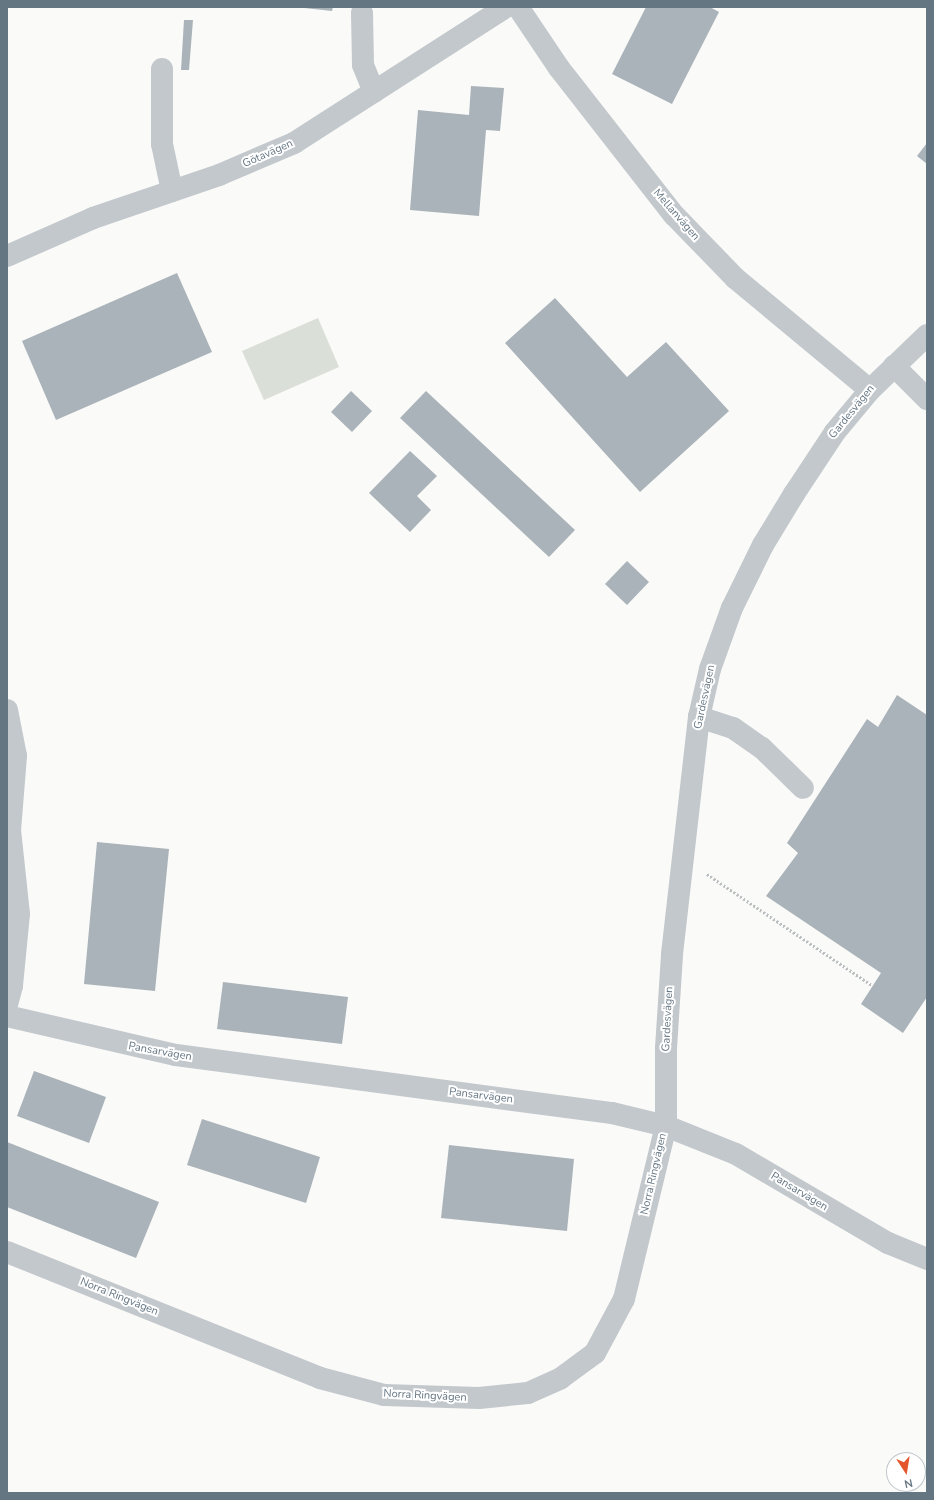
<!DOCTYPE html>
<meta charset="utf-8">
<style>
body{margin:0}
#map{position:relative;width:934px;height:1500px;overflow:hidden;background:#fafaf8;font-family:"Nunito Sans",sans-serif}
div>[style]{position:absolute}
.green>*{inset:0;background:#dadfd7}
.building>*{inset:0;background:#aab3b9}
.path>*{height:2.5px;margin-top:-1.25px;transform-origin:0;background:repeating-linear-gradient(90deg,#bbbfc2 0 2px,transparent 0 4px)}
.minor>*{height:22px;margin:-11px;padding:0 11px;transform-origin:11px;border-radius:11px;background:#c3c8cc}
span{translate:-50% -50%;white-space:nowrap;text-align:center;line-height:1.15;-webkit-text-stroke:4px #fff;paint-order:stroke}
.street-label{font-size:11px;color:#657683}
.frame{position:absolute;inset:0;border:8px solid #657683;pointer-events:none}
.north{position:absolute;left:886px;top:1452px;width:40px;height:40px;box-sizing:border-box;background:#fff;border:1px solid #c1c8cd;border-radius:50%;rotate:168deg;font-size:11px;font-weight:700;line-height:16px;text-align:center;color:#657683}
.north::after{content:'';display:block;margin:auto;width:14px;height:18px;background:#e4572e;clip-path:polygon(50% 0,100% 100%,50% 72%,0 100%)}
</style>
<div id="map">
<div class="green">
<i style="clip-path:polygon(318px 318px,339px 367px,264px 400px,242px 351px)"></i>
</div>
<div class="building">
<i style="clip-path:polygon(295px 7px,333px 7px,332px 11px)"></i>
<i style="clip-path:polygon(646px 7px,710px 7px,719px 12px,672px 104px,612px 74px)"></i>
<i style="clip-path:polygon(184px 20px,193px 20px,189px 70px,181px 70px)"></i>
<i style="clip-path:polygon(471px 86px,504px 88px,500px 131px,486px 130px,479px 216px,410px 210px,418px 110px,469px 115px)"></i>
<i style="clip-path:polygon(927px 143px,927px 164px,917px 156px)"></i>
<i style="clip-path:polygon(177px 273px,212px 352px,56px 420px,22px 341px)"></i>
<i style="clip-path:polygon(555px 298px,627px 377px,666px 342px,729px 411px,640px 492px,505px 343px)"></i>
<i style="clip-path:polygon(351px 391px,372px 411px,352px 432px,331px 412px)"></i>
<i style="clip-path:polygon(426px 391px,575px 530px,549px 557px,400px 418px)"></i>
<i style="clip-path:polygon(410px 451px,437px 476px,417px 496px,431px 510px,410px 532px,369px 493px)"></i>
<i style="clip-path:polygon(627px 561px,649px 582px,627px 605px,605px 584px)"></i>
<i style="clip-path:polygon(897px 695px,927px 715px,927px 997px,903px 1033px,861px 1004px,881px 973px,766px 896px,798px 853px,787px 843px,867px 719px,878px 727px)"></i>
<i style="clip-path:polygon(97px 842px,169px 849px,155px 991px,84px 984px)"></i>
<i style="clip-path:polygon(223px 982px,348px 997px,342px 1044px,217px 1029px)"></i>
<i style="clip-path:polygon(34px 1071px,106px 1097px,89px 1143px,17px 1116px)"></i>
<i style="clip-path:polygon(202px 1119px,320px 1157px,306px 1203px,187px 1165px)"></i>
<i style="clip-path:polygon(7px 1142px,159px 1202px,136px 1258px,7px 1207px)"></i>
<i style="clip-path:polygon(449px 1145px,574px 1159px,567px 1231px,441px 1218px)"></i>
</div>
<div class="path">
<i style="left:707px;top:874px;width:200px;rotate:34deg"></i>
</div>
<div class="minor">
<i style="left:518px;top:7px;width:73px;rotate:56.1deg"></i>
<i style="left:559px;top:68px;width:187px;rotate:52deg"></i>
<i style="left:674px;top:215px;width:88px;rotate:45.9deg"></i>
<i style="left:735px;top:278px;width:175px;rotate:39.7deg"></i>
<i style="left:362px;top:13px;width:52px;rotate:88.9deg"></i>
<i style="left:363px;top:65px;width:29px;rotate:68deg"></i>
<i style="left:162px;top:69px;width:75px;rotate:90deg"></i>
<i style="left:162px;top:144px;width:48px;rotate:78deg"></i>
<i style="left:7px;top:256px;width:94px;rotate:-23.8deg"></i>
<i style="left:93px;top:218px;width:133px;rotate:-18.8deg"></i>
<i style="left:219px;top:175px;width:82px;rotate:-23.1deg"></i>
<i style="left:294px;top:143px;width:252px;rotate:-32.7deg"></i>
<i style="left:894px;top:366px;width:47px;rotate:45deg"></i>
<i style="left:7px;top:710px;width:47px;rotate:78.9deg"></i>
<i style="left:16px;top:756px;width:74px;rotate:94.6deg"></i>
<i style="left:10px;top:830px;width:84px;rotate:83.9deg"></i>
<i style="left:19px;top:914px;width:72px;rotate:95.6deg"></i>
<i style="left:12px;top:986px;width:20px;rotate:105deg"></i>
<i style="left:699px;top:717px;width:36px;rotate:18deg"></i>
<i style="left:733px;top:728px;width:35px;rotate:35deg"></i>
<i style="left:762px;top:748px;width:57px;rotate:44.3deg"></i>
<i style="left:7px;top:1016px;width:173px;rotate:13deg"></i>
<i style="left:176px;top:1055px;width:440px;rotate:7.6deg"></i>
<i style="left:612px;top:1113px;width:56px;rotate:13.5deg"></i>
<i style="left:666px;top:1126px;width:75px;rotate:21.8deg"></i>
<i style="left:736px;top:1154px;width:176px;rotate:30.4deg"></i>
<i style="left:888px;top:1243px;width:42px;rotate:22.3deg"></i>
<i style="left:7px;top:1252px;width:337px;rotate:21.9deg"></i>
<i style="left:320px;top:1378px;width:66px;rotate:14.9deg"></i>
<i style="left:384px;top:1395px;width:95px;rotate:1.8deg"></i>
<i style="left:479px;top:1398px;width:49px;rotate:-5.8deg"></i>
<i style="left:528px;top:1393px;width:36px;rotate:-24deg"></i>
<i style="left:561px;top:1378px;width:42px;rotate:-36.3deg"></i>
<i style="left:595px;top:1353px;width:61px;rotate:-61.8deg"></i>
<i style="left:624px;top:1299px;width:178px;rotate:-76.4deg"></i>
<i style="left:666px;top:1126px;width:78px;rotate:-90deg"></i>
<i style="left:666px;top:1048px;width:94px;rotate:-86.3deg"></i>
<i style="left:672px;top:954px;width:239px;rotate:-83.5deg"></i>
<i style="left:699px;top:717px;width:49px;rotate:-77.1deg"></i>
<i style="left:710px;top:669px;width:65px;rotate:-70.2deg"></i>
<i style="left:732px;top:608px;width:70px;rotate:-63.8deg"></i>
<i style="left:763px;top:545px;width:60px;rotate:-58.7deg"></i>
<i style="left:794px;top:494px;width:74px;rotate:-56.5deg"></i>
<i style="left:835px;top:432px;width:55px;rotate:-50.2deg"></i>
<i style="left:870px;top:390px;width:79px;rotate:-44deg"></i>
</div>
<div class="street-label">
<span style="left:268px;top:154px;rotate:-24deg">Götavägen</span>
<span style="left:676px;top:215px;rotate:49deg">Mellanvägen</span>
<span style="left:852px;top:412px;rotate:-51deg">Gardesvägen</span>
<span style="left:705px;top:697px;rotate:-78deg">Gardesvägen</span>
<span style="left:668px;top:1019px;rotate:-87deg">Gardesvägen</span>
<span style="left:160px;top:1052px;rotate:10deg">Pansarvägen</span>
<span style="left:481px;top:1096px;rotate:7deg">Pansarvägen</span>
<span style="left:654px;top:1174px;rotate:-77deg">Norra Ringvägen</span>
<span style="left:799px;top:1192px;rotate:31deg">Pansarvägen</span>
<span style="left:119px;top:1297px;rotate:22deg">Norra Ringvägen</span>
<span style="left:425px;top:1396px;rotate:3deg">Norra Ringvägen</span>
</div>
<div class="frame"></div>
<div class="north">N</div>
</div>
